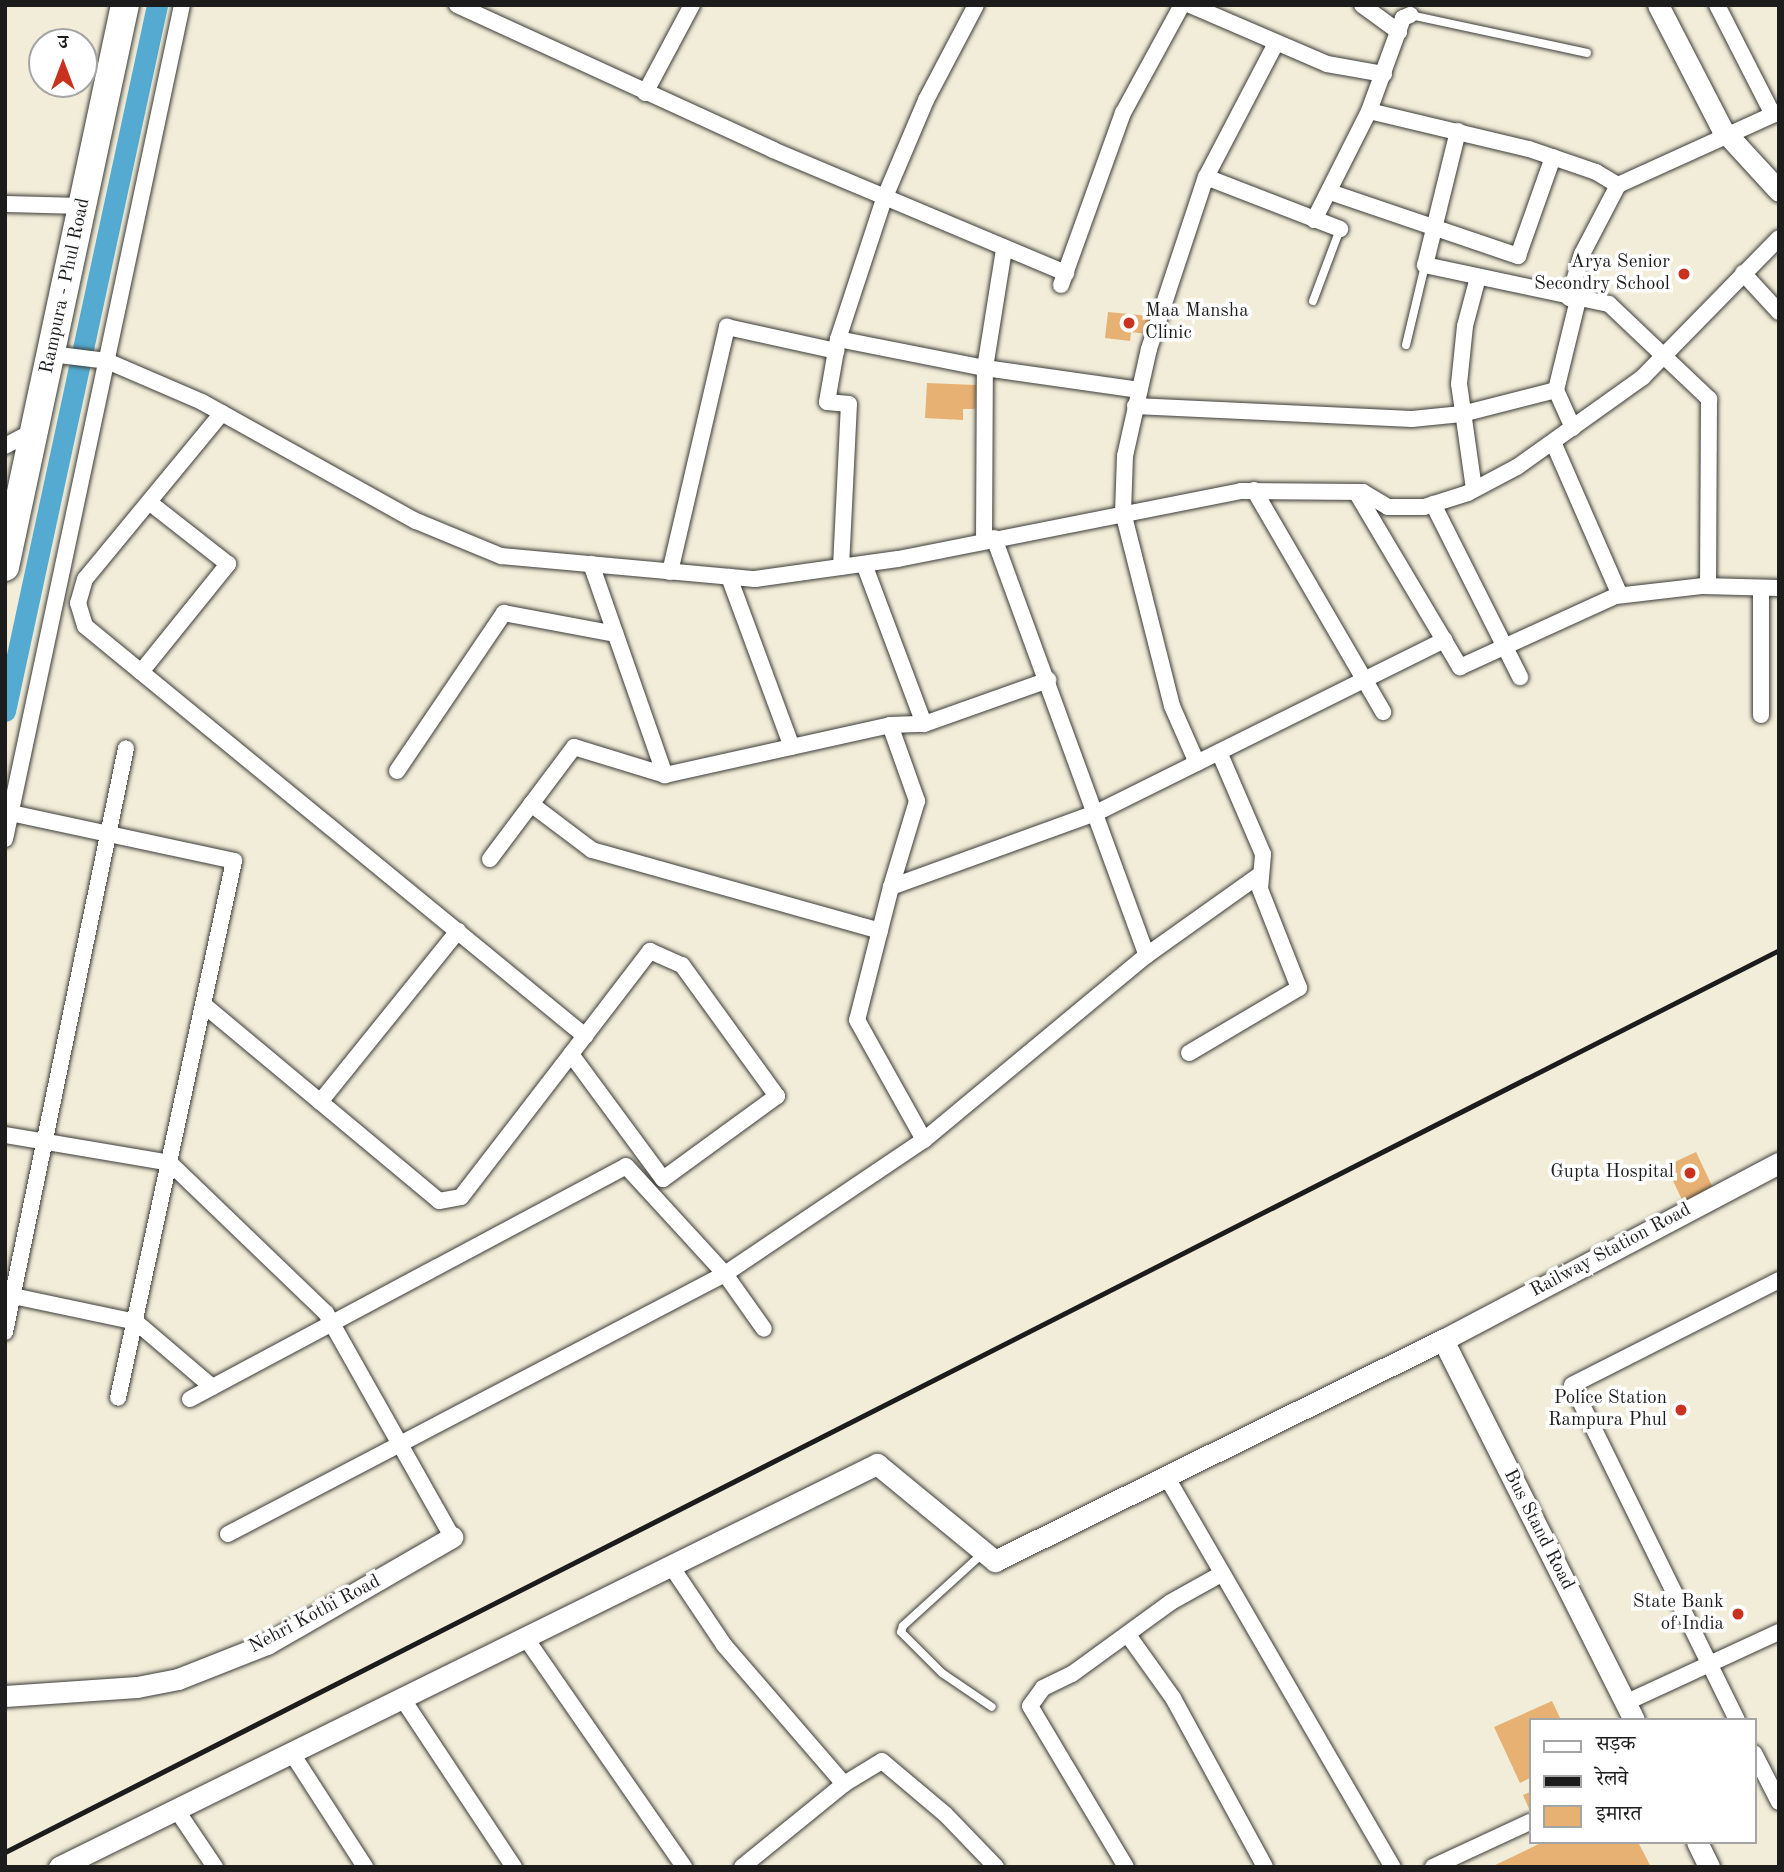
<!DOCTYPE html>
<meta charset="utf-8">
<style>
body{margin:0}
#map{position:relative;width:1784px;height:1872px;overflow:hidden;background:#f1edd8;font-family:"Old Standard TT","Noto Serif Devanagari",serif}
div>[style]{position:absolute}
.canal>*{height:21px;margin:-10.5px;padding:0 10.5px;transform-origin:10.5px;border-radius:10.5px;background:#54aad0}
.building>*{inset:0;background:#e7b173}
.roads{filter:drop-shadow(0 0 2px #3c3b38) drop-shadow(0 0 2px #3c3b38)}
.service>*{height:8px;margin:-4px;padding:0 4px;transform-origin:4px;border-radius:4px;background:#fff}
.minor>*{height:16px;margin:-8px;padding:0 8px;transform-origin:8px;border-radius:8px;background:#fff}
.tertiary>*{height:21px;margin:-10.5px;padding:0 10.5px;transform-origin:10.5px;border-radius:10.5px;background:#fff}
.trunk>*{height:28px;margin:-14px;padding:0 14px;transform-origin:14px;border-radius:14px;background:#fff}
.rail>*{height:5px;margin:-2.5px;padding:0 2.5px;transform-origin:2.5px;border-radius:2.5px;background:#1c1c1c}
.dots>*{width:19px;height:19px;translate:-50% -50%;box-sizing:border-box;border:4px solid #fff;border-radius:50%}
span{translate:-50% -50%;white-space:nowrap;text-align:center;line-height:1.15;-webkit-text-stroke:7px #fff;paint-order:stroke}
.poi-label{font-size:19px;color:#1c1c1c}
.right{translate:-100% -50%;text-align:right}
.left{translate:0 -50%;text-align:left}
.street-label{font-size:19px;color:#1c1c1c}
.frame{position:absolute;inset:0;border:7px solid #1c1c1c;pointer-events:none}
.legend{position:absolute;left:1529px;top:1718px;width:228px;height:126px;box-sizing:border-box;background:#fff;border:2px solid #a4a4a4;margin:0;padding:9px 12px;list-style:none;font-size:21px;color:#1c1c1c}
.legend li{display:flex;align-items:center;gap:14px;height:35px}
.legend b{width:35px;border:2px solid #a4a4a4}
.north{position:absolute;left:28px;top:28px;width:70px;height:70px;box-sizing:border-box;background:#fff;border:2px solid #a4a4a4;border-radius:50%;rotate:0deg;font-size:19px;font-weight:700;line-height:28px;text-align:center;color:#1c1c1c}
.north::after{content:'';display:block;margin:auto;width:24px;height:32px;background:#c8321e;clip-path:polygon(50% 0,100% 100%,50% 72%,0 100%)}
</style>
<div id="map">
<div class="canal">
<i style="left:5px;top:711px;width:722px;rotate:-77.85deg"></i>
</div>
<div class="building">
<i style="clip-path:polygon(1108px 312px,1149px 316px,1147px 334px,1131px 332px,1130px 341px,1105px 338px)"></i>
<i style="clip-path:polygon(927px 383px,976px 385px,975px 409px,963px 409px,963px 420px,925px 418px)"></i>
<i style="clip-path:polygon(1696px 1152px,1714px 1190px,1684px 1204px,1666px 1166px)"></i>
<i style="clip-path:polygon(1552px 1701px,1561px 1720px,1530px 1720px,1530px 1778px,1520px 1783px,1494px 1727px)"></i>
<i style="clip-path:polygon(1530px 1792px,1530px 1811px,1523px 1795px)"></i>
<i style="clip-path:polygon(1543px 1842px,1638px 1842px,1651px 1867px,1491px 1867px)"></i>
</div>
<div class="roads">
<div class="service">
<i style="left:1410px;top:15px;width:181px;rotate:12.1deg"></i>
<i style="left:1313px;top:301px;width:77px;rotate:-69.4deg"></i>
<i style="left:1406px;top:345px;width:82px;rotate:-76.6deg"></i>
<i style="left:982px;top:1554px;width:107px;rotate:137.7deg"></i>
<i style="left:903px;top:1626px;width:6px;rotate:108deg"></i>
<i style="left:901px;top:1632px;width:58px;rotate:45deg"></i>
<i style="left:942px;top:1673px;width:60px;rotate:34.2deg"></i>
</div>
<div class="minor">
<i style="left:457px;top:5px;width:348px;rotate:24.6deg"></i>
<i style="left:773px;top:150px;width:318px;rotate:22.8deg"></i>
<i style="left:1190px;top:5px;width:149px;rotate:23.3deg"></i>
<i style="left:1327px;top:64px;width:58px;rotate:10deg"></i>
<i style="left:1362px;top:5px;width:46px;rotate:36.1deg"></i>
<i style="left:1717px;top:5px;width:123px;rotate:63deg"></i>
<i style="left:645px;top:93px;width:100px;rotate:-61.9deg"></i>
<i style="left:1369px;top:111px;width:164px;rotate:13.4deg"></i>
<i style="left:1529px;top:149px;width:71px;rotate:18.9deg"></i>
<i style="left:1596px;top:172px;width:26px;rotate:31deg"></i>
<i style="left:1458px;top:131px;width:138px;rotate:103.8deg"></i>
<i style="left:1425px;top:265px;width:188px;rotate:12deg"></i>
<i style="left:1609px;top:304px;width:138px;rotate:43.5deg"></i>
<i style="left:1709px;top:399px;width:187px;rotate:90.3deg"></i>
<i style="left:1206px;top:177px;width:144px;rotate:21.2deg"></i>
<i style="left:1330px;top:192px;width:199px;rotate:18.8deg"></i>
<i style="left:1518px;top:256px;width:105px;rotate:-70.5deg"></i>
<i style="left:5px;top:204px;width:78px;rotate:1.5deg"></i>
<i style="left:1314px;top:220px;width:122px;rotate:-63.2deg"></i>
<i style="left:1369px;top:111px;width:99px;rotate:-69.9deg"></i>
<i style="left:1403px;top:18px;width:8px;rotate:-23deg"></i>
<i style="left:1743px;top:273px;width:53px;rotate:47.3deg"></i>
<i style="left:1061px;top:285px;width:183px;rotate:-70.2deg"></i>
<i style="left:1123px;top:113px;width:123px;rotate:-61.4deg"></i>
<i style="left:1569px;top:298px;width:46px;rotate:-73.5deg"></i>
<i style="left:1582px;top:254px;width:78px;rotate:-62.4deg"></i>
<i style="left:1618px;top:185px;width:177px;rotate:-24.4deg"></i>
<i style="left:838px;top:339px;width:150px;rotate:11.2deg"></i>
<i style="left:985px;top:368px;width:156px;rotate:8.1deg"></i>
<i style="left:51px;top:354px;width:56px;rotate:7.1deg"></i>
<i style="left:107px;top:361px;width:103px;rotate:23.3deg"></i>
<i style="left:202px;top:402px;width:245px;rotate:29.1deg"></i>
<i style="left:416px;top:521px;width:92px;rotate:22.4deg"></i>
<i style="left:501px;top:556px;width:255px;rotate:5.2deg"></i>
<i style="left:755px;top:579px;width:144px;rotate:-8deg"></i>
<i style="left:898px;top:559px;width:350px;rotate:-11.2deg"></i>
<i style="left:1241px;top:491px;width:122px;rotate:0.5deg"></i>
<i style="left:1363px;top:492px;width:29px;rotate:31deg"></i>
<i style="left:1388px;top:507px;width:36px"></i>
<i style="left:1424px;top:507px;width:46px;rotate:-17.7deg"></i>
<i style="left:1468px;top:493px;width:55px;rotate:-28deg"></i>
<i style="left:1517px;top:467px;width:155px;rotate:-35.5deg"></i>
<i style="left:1643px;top:377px;width:194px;rotate:-45.6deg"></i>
<i style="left:1135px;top:406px;width:277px;rotate:2.7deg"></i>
<i style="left:1412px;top:419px;width:50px;rotate:-5.7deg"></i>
<i style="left:1462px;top:414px;width:97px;rotate:-14.3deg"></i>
<i style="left:222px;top:413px;width:215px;rotate:129.5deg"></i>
<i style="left:85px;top:579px;width:25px;rotate:106deg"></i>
<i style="left:78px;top:603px;width:24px;rotate:73deg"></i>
<i style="left:85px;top:626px;width:647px;rotate:39.35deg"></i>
<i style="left:1573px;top:428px;width:42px;rotate:-114.1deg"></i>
<i style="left:1556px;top:390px;width:93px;rotate:-76.3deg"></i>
<i style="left:1553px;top:442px;width:167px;rotate:66.4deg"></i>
<i style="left:5px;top:446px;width:34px;rotate:-28deg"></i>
<i style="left:1474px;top:489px;width:106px;rotate:-98.1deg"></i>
<i style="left:1459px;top:384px;width:58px;rotate:-84.1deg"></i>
<i style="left:1465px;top:326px;width:51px;rotate:-75.1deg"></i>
<i style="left:1254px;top:490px;width:257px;rotate:59.8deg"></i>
<i style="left:1356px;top:492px;width:204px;rotate:59.3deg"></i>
<i style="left:1460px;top:667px;width:171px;rotate:-24.5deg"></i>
<i style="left:1616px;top:596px;width:88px;rotate:-6.6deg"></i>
<i style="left:1703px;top:586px;width:76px;rotate:1.5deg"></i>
<i style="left:1433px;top:504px;width:194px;rotate:63.3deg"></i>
<i style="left:994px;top:538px;width:444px;rotate:69.9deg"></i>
<i style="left:984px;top:541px;width:173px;rotate:-89.7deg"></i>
<i style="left:985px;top:368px;width:121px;rotate:-80.9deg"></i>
<i style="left:591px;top:564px;width:224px;rotate:70.7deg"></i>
<i style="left:665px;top:775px;width:230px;rotate:-12.5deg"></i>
<i style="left:890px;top:725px;width:34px;rotate:-2deg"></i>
<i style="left:924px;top:724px;width:132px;rotate:-19.5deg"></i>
<i style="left:864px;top:564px;width:171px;rotate:69.4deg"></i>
<i style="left:841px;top:567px;width:163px;rotate:-87.2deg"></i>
<i style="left:849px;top:404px;width:22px;rotate:-175deg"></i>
<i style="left:827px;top:402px;width:64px;rotate:-80.1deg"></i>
<i style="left:838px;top:339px;width:147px;rotate:-71.8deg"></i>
<i style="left:884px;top:199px;width:108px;rotate:-67deg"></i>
<i style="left:926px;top:100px;width:107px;rotate:-62.2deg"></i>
<i style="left:670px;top:572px;width:252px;rotate:-76.9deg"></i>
<i style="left:727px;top:327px;width:112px;rotate:12.4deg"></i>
<i style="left:729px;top:577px;width:181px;rotate:69.7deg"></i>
<i style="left:1761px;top:588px;width:127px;rotate:90deg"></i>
<i style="left:141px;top:672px;width:139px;rotate:-51.1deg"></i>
<i style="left:228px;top:564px;width:100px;rotate:-141.9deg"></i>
<i style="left:890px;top:725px;width:81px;rotate:70.4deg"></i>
<i style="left:917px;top:801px;width:90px;rotate:106.8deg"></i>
<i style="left:891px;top:887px;width:220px;rotate:-19.9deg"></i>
<i style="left:1098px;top:812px;width:387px;rotate:-26.4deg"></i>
<i style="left:1197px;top:763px;width:62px;rotate:-113.7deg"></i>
<i style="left:1172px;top:706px;width:199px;rotate:-104.2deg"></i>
<i style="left:1123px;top:513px;width:57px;rotate:-88deg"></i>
<i style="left:1125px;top:456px;width:110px;rotate:-77.4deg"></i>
<i style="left:1149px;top:349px;width:181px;rotate:-71.7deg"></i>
<i style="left:1206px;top:177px;width:151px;rotate:-62.4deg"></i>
<i style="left:397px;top:771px;width:191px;rotate:-55.9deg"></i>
<i style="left:504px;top:613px;width:113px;rotate:10.7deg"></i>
<i style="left:531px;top:804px;width:76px;rotate:37deg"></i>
<i style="left:592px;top:850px;width:299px;rotate:15.7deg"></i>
<i style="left:11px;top:813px;width:228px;rotate:12.1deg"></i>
<i style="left:234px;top:861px;width:549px;rotate:102.19deg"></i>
<i style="left:5px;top:839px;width:853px;rotate:-78.02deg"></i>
<i style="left:490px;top:859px;width:140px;rotate:-53.1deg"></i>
<i style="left:574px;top:747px;width:95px;rotate:17.1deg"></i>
<i style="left:891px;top:887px;width:137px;rotate:104.3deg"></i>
<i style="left:857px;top:1020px;width:137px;rotate:60.8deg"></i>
<i style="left:204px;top:1005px;width:306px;rotate:39.8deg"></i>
<i style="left:439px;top:1201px;width:22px;rotate:-10deg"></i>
<i style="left:461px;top:1197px;width:180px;rotate:-52.4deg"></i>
<i style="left:571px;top:1054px;width:130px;rotate:-52.5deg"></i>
<i style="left:650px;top:951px;width:35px;rotate:24deg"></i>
<i style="left:682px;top:965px;width:162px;rotate:54.1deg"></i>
<i style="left:777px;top:1096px;width:141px;rotate:143.9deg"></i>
<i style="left:663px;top:1179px;width:155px;rotate:-126.4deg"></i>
<i style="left:1189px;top:1053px;width:128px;rotate:-30.6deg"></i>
<i style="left:1299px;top:988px;width:106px;rotate:-111.5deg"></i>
<i style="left:1260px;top:889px;width:35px;rotate:-85deg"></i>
<i style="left:1263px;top:854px;width:111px;rotate:-113.3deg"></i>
<i style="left:320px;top:1102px;width:220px;rotate:-51.1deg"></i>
<i style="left:5px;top:1135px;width:167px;rotate:9.6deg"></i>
<i style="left:170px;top:1163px;width:216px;rotate:43.9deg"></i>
<i style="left:326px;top:1313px;width:257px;rotate:60.6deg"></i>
<i style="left:13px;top:1296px;width:126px;rotate:11.9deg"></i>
<i style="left:136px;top:1322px;width:100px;rotate:40.5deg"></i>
<i style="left:5px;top:1332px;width:596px;rotate:-78.29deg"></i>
<i style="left:190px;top:1399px;width:494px;rotate:-28.1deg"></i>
<i style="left:626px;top:1166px;width:147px;rotate:47.5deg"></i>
<i style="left:725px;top:1274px;width:67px;rotate:54.7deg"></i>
<i style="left:1166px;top:1476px;width:452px;rotate:59.9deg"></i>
<i style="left:228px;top:1534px;width:561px;rotate:-27.62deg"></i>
<i style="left:725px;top:1274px;width:240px;rotate:-34deg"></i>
<i style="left:924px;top:1140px;width:290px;rotate:-39.7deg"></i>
<i style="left:1147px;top:955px;width:136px;rotate:-35.4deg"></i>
<i style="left:671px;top:1566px;width:95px;rotate:56.1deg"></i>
<i style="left:724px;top:1645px;width:184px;rotate:49.2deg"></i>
<i style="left:1128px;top:1635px;width:77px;rotate:54.5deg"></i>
<i style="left:1173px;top:1698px;width:192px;rotate:61.4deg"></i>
<i style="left:525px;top:1637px;width:280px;rotate:55.3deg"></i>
<i style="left:402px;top:1698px;width:203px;rotate:56.5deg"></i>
<i style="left:1625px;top:1703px;width:170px;rotate:-24.8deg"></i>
<i style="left:1737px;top:1720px;width:373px;rotate:-116.2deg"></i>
<i style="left:1572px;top:1385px;width:232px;rotate:-26.9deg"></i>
<i style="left:291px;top:1752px;width:137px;rotate:57.2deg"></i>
<i style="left:1754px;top:1753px;width:55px;rotate:63deg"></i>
<i style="left:176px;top:1809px;width:70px;rotate:56.1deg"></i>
<i style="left:742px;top:1867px;width:132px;rotate:-39.1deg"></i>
<i style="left:844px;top:1784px;width:44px;rotate:-31.2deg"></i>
<i style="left:882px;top:1761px;width:82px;rotate:40.1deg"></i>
<i style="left:945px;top:1814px;width:74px;rotate:46.1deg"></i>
<i style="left:1126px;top:1867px;width:187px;rotate:-120.8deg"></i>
<i style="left:1030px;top:1706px;width:22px;rotate:-54deg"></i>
<i style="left:1043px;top:1688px;width:32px;rotate:-26deg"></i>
<i style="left:1072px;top:1674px;width:122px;rotate:-36deg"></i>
<i style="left:1171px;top:1602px;width:57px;rotate:-29.2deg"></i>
<i style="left:1433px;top:1867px;width:107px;rotate:-24.9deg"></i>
</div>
<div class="tertiary">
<i style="left:1658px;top:5px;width:140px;rotate:62.7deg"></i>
<i style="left:1722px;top:129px;width:84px;rotate:47.4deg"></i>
<i style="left:1443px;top:1340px;width:425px;rotate:63.3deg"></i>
<i style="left:5px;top:1696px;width:132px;rotate:-3.9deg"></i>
<i style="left:137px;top:1687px;width:42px;rotate:-11deg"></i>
<i style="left:178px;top:1679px;width:96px;rotate:-21.5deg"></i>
<i style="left:267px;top:1644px;width:214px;rotate:-30deg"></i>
<i style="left:1697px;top:1842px;width:28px;rotate:64deg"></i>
<i style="left:59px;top:1867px;width:912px;rotate:-26.23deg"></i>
<i style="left:877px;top:1464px;width:153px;rotate:39.4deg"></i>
<i style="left:995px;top:1561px;width:500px;rotate:-26.3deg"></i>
<i style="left:1443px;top:1340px;width:380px;rotate:-27.8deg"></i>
</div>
<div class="trunk">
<i style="left:5px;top:567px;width:575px;rotate:-77.95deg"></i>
</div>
</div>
<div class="rail">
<i style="left:5px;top:1852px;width:1990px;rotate:-26.95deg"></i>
</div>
<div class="dots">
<i style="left:1684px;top:274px;background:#c8321e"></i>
<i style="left:1129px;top:323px;background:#c8321e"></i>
<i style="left:1690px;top:1173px;background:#c8321e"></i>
<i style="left:1681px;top:1410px;background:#c8321e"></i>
<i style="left:1738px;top:1614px;background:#c8321e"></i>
</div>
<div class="poi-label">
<span class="right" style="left:1670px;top:274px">Arya Senior<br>Secondry School</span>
<span class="left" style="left:1145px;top:323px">Maa Mansha<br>Clinic</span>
<span class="right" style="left:1674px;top:1173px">Gupta Hospital</span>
<span class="right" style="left:1667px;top:1410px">Police Station<br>Rampura Phul</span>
<span class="right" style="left:1724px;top:1614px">State Bank<br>of India</span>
</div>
<div class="street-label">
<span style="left:66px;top:286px;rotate:-78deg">Rampura - Phul Road</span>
<span style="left:1611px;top:1251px;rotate:-28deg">Railway Station Road</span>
<span style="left:1538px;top:1530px;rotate:63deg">Bus Stand Road</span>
<span style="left:315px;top:1615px;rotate:-28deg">Nehri Kothi Road</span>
</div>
<div class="frame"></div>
<ul class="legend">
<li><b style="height:9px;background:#fff"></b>सड़क</li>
<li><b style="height:9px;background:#1c1c1c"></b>रेलवे</li>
<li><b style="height:19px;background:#e7b173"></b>इमारत</li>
</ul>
<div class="north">उ</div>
</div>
